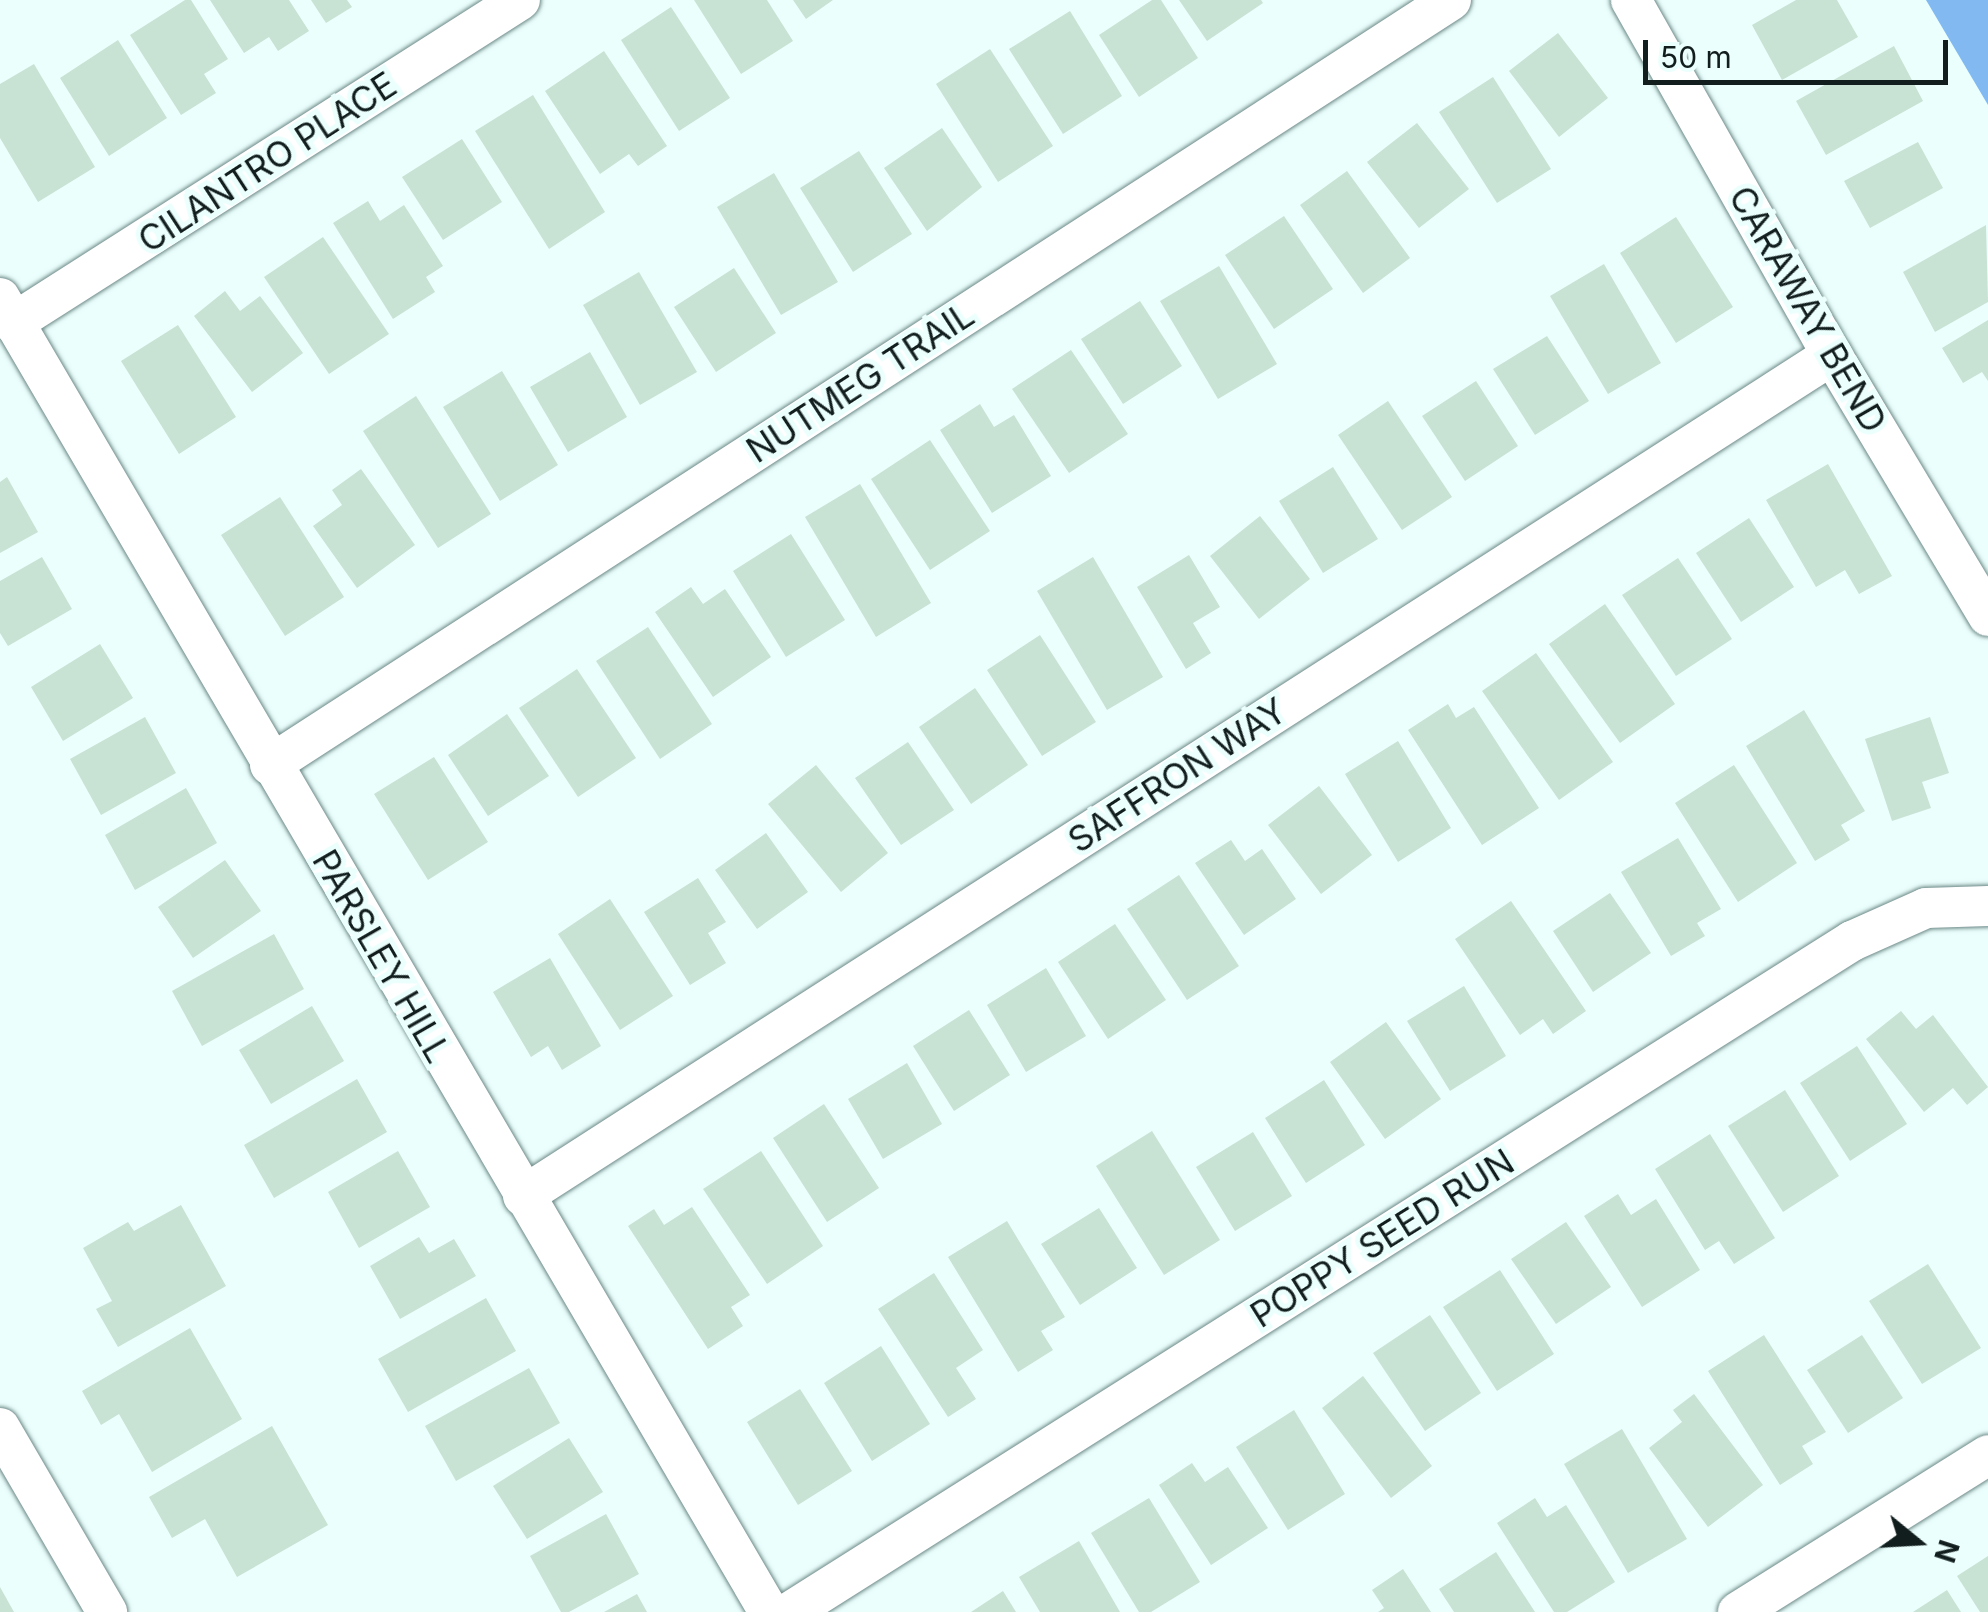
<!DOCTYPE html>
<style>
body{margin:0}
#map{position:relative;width:1988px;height:1612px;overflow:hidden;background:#ebfffd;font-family:Inter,sans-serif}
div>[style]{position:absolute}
.water>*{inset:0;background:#82b9f1}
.building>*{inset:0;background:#c8e2d4}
.roads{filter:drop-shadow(0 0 2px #6c8987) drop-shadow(0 0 2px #6c8987)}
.street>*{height:40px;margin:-20px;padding:0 20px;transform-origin:20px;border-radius:20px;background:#fff}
span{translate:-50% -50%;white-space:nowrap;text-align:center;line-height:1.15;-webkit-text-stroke:10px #ebfffd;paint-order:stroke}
.street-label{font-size:35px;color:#121e1d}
.north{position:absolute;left:1868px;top:1492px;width:100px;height:100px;-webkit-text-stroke:8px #ebfffd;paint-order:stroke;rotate:108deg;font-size:28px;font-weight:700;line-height:40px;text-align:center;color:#121e1d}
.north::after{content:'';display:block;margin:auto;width:35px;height:45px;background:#121e1d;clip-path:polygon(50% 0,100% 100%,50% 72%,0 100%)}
.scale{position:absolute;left:1643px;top:40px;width:305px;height:45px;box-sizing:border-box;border:5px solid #121e1d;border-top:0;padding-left:12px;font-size:30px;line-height:35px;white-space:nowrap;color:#121e1d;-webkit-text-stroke:8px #ebfffd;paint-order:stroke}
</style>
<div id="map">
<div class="water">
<i style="clip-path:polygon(1926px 0,1988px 0,1988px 105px)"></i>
</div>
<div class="building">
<i style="clip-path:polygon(185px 0,191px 0,228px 59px,204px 74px,216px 93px,181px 115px,130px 35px)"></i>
<i style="clip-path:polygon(210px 0,289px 0,309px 31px,278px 51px,269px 37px,244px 53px)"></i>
<i style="clip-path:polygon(311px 0,347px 0,352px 7px,326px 23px)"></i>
<i style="clip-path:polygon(694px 0,767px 0,793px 41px,741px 74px)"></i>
<i style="clip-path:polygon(793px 0,833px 0,806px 19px)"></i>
<i style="clip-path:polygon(1152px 0,1161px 0,1198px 58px,1139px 97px,1099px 35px)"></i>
<i style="clip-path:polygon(1179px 0,1261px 0,1263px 3px,1207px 41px)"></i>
<i style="clip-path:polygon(1796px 0,1837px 0,1858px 37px,1782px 80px,1752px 25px)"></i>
<i style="clip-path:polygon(671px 7px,730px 98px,679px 131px,621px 40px)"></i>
<i style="clip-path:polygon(1070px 11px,1122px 96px,1063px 134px,1009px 49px)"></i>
<i style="clip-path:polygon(1558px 33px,1608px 98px,1559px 137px,1509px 71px)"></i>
<i style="clip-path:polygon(118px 40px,167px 118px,109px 156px,60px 78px)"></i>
<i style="clip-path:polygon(1894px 46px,1923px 101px,1826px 155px,1796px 101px)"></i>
<i style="clip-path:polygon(990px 49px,1053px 146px,998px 182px,936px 84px)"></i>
<i style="clip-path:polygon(604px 51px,667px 146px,638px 166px,629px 154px,600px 174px,545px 91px)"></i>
<i style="clip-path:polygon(34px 64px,95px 167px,38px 202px,0 138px,0 84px)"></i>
<i style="clip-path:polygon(1493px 77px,1551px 169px,1497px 203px,1439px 112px)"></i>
<i style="clip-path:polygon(533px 95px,605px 212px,549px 249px,475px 131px)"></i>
<i style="clip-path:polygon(1417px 123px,1469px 189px,1419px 228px,1367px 162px)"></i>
<i style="clip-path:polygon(942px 128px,982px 187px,927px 231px,884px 168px)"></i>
<i style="clip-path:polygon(462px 139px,502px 202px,443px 240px,402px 177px)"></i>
<i style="clip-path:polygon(1918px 142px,1943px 188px,1870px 228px,1844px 181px)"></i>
<i style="clip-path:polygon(859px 151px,912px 234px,853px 272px,800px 188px)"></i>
<i style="clip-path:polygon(1347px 171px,1410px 258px,1363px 293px,1300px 205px)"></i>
<i style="clip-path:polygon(774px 173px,838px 282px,781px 315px,717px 207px)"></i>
<i style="clip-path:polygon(368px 201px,380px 221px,404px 205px,443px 266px,426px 277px,435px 292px,393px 319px,333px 223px)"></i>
<i style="clip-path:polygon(1284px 216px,1333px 289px,1274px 329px,1225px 255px)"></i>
<i style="clip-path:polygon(1676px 217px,1733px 307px,1676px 343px,1620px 253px)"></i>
<i style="clip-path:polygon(1986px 225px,1988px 302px,1935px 332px,1903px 272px)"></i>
<i style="clip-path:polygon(323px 237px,389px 334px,329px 374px,264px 277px)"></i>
<i style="clip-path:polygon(1604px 264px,1661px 363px,1608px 394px,1550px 296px)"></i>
<i style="clip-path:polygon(1219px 266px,1277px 364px,1218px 399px,1160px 301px)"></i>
<i style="clip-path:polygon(734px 268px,776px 333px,716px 372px,674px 307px)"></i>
<i style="clip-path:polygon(639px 272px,697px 372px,640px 405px,583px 305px)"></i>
<i style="clip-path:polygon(225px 291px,240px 311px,260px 296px,303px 353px,252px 392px,194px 316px)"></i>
<i style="clip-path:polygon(1140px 301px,1182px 366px,1123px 404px,1081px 339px)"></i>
<i style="clip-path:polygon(1988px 320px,1988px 381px,1982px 372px,1963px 383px,1942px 348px)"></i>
<i style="clip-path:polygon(178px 325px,236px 417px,179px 454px,121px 361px)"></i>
<i style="clip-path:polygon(1547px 336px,1589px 401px,1535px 435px,1493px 369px)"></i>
<i style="clip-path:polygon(1071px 350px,1128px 434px,1069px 473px,1012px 389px)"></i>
<i style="clip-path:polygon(590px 352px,627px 417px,568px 452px,530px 387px)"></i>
<i style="clip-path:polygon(502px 371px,558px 465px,500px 501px,443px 407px)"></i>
<i style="clip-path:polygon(1476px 381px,1518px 446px,1465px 481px,1422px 416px)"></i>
<i style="clip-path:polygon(416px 396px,491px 514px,438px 548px,363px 431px)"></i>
<i style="clip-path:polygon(1388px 401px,1452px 497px,1402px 530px,1338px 435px)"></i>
<i style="clip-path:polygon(980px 404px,994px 427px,1014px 415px,1051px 476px,992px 513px,940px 430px)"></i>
<i style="clip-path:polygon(930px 440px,990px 531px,930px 570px,871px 479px)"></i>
<i style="clip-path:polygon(1828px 464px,1892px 576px,1859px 594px,1845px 570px,1816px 587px,1766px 500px)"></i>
<i style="clip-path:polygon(1333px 467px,1378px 539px,1323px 573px,1279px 501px)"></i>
<i style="clip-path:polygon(361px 469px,415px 545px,357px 588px,313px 526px,342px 505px,332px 490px)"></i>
<i style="clip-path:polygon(7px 477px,38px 532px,0 553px,0 482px)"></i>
<i style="clip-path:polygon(860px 484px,931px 603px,876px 637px,805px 517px)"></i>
<i style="clip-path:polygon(280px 497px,344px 597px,285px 636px,221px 535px)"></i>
<i style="clip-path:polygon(1260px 516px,1310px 579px,1259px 619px,1210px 556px)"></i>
<i style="clip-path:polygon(1749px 518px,1794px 587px,1741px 622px,1696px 553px)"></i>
<i style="clip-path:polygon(791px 534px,845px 620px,786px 657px,733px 571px)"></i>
<i style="clip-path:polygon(1189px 555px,1220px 607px,1193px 623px,1211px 653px,1186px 669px,1137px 587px)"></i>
<i style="clip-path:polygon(42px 557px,72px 609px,8px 646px,0 633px,0 581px)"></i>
<i style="clip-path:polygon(1093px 557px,1163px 677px,1107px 710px,1037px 591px)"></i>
<i style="clip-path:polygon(1678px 558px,1732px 639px,1676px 676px,1622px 595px)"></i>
<i style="clip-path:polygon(691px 587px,703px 604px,725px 589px,771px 657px,713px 697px,655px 612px)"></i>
<i style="clip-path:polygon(1605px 604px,1675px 704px,1620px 743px,1549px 644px)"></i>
<i style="clip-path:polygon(648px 627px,712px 724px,660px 759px,596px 661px)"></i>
<i style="clip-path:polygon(1040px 635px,1096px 722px,1042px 756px,987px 670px)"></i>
<i style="clip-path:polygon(100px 644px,133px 698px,63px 741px,31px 687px)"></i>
<i style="clip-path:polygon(1536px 653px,1613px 762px,1559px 800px,1482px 691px)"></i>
<i style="clip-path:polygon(577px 669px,636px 758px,578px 797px,519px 708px)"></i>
<i style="clip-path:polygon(975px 688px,1028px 765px,971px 804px,919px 727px)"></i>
<i style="clip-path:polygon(1448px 704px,1456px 718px,1474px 707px,1539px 808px,1482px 845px,1408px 730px)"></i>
<i style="clip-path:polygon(1804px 710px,1865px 811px,1841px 825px,1850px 840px,1815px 861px,1746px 746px)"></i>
<i style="clip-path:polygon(507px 714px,549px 776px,488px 816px,448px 755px)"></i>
<i style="clip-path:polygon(145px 717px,176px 773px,101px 815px,70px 759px)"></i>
<i style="clip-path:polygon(1930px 717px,1949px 773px,1922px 782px,1931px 808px,1892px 821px,1865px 739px)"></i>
<i style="clip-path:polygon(1398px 741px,1451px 828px,1398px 862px,1345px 774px)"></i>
<i style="clip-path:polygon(908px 742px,954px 810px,901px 845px,855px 778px)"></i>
<i style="clip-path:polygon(434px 757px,488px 842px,428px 880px,374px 794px)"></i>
<i style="clip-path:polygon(816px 765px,888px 853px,841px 892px,768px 804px)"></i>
<i style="clip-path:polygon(1734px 765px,1797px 863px,1738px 902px,1675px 803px)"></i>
<i style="clip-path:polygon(1319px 786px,1372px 855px,1321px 894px,1268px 825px)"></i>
<i style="clip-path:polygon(186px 788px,217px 843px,135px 890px,105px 835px)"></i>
<i style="clip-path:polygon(766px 833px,808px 892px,757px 929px,715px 870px)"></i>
<i style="clip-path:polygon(1678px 838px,1721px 909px,1697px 923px,1705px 936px,1671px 956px,1621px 872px)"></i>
<i style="clip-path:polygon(1231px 840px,1245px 861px,1262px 849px,1296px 899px,1244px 935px,1195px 863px)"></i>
<i style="clip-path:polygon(225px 860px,261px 911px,193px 958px,158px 907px)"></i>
<i style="clip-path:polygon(1179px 875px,1239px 966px,1187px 1000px,1127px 909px)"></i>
<i style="clip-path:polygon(698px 878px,726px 922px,708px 933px,726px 963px,690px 985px,644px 912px)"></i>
<i style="clip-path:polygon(1610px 893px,1651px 953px,1593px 992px,1553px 931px)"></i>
<i style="clip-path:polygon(610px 899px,673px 996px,620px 1030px,558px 934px)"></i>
<i style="clip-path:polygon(1511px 901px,1586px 1011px,1553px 1034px,1543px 1019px,1520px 1035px,1455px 939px)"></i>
<i style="clip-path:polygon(1115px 924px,1166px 1000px,1108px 1039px,1058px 962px)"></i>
<i style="clip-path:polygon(274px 934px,304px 989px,202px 1046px,172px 991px)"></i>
<i style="clip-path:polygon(550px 958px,601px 1046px,562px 1070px,548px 1046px,531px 1057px,493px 992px)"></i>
<i style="clip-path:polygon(1046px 968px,1086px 1036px,1026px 1072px,987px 1005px)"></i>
<i style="clip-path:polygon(1464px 986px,1506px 1056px,1450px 1091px,1407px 1021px)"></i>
<i style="clip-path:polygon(312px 1006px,344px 1061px,271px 1104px,239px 1050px)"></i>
<i style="clip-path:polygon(969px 1010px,1010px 1075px,954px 1111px,913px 1046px)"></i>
<i style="clip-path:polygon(1901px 1011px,1916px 1029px,1933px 1015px,1988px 1087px,1967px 1105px,1953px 1088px,1924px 1112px,1866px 1039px)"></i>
<i style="clip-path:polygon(1386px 1022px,1441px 1099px,1385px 1139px,1330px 1062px)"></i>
<i style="clip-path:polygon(1857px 1046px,1907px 1124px,1850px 1161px,1800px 1083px)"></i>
<i style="clip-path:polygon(907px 1063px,942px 1124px,883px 1159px,848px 1099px)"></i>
<i style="clip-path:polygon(357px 1079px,387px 1132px,274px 1198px,244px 1145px)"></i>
<i style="clip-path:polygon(1324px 1080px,1365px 1145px,1306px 1183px,1265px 1118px)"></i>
<i style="clip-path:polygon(1785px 1090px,1839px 1176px,1783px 1212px,1728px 1126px)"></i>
<i style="clip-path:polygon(824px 1104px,879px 1188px,827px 1222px,773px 1138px)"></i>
<i style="clip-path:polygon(1152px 1131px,1220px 1240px,1164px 1275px,1096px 1166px)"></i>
<i style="clip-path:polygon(1253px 1132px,1292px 1196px,1235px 1231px,1196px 1167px)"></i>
<i style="clip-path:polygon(1710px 1134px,1775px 1238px,1734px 1264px,1719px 1241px,1705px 1250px,1655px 1169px)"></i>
<i style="clip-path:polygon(398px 1151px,430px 1207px,359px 1248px,328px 1192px)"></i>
<i style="clip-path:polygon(761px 1151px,823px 1246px,767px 1284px,703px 1189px)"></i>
<i style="clip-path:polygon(1618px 1194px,1631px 1215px,1656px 1199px,1700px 1270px,1642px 1307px,1584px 1216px)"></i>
<i style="clip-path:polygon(181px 1205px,226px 1286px,118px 1347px,96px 1309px,112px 1301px,83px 1248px,128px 1222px,134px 1231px)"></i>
<i style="clip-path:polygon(692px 1207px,750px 1295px,731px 1307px,743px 1326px,708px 1349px,628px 1226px,654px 1209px,664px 1225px)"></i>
<i style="clip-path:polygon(1099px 1208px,1137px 1268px,1080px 1305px,1041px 1244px)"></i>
<i style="clip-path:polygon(1007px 1221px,1065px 1317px,1041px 1331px,1053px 1350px,1018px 1372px,948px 1257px)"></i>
<i style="clip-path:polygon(1566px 1222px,1611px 1287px,1556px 1324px,1511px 1259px)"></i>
<i style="clip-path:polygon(419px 1237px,429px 1253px,454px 1239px,476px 1276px,400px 1319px,370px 1266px)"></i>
<i style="clip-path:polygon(1928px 1264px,1981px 1348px,1922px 1384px,1869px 1301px)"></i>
<i style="clip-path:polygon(1500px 1270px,1554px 1354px,1497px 1391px,1443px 1307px)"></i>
<i style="clip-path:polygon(934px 1273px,983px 1350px,956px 1368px,976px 1399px,948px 1417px,878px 1309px)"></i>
<i style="clip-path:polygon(486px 1298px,516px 1351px,408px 1412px,378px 1359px)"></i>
<i style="clip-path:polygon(1430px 1315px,1481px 1393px,1425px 1431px,1373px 1353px)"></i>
<i style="clip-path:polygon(190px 1328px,242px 1419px,152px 1472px,119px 1414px,101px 1425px,82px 1391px)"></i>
<i style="clip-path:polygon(1764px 1335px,1826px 1432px,1802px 1446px,1813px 1464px,1780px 1485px,1708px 1371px)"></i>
<i style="clip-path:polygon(1862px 1335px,1903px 1398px,1848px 1433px,1807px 1370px)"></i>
<i style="clip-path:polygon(881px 1346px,930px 1424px,872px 1461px,824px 1383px)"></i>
<i style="clip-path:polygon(529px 1368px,560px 1423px,456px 1481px,425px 1426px)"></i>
<i style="clip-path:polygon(1363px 1376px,1432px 1466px,1391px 1498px,1322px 1408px)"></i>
<i style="clip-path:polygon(800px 1389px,852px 1471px,798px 1505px,747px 1422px)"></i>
<i style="clip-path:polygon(1694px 1394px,1763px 1485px,1708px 1527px,1649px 1448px,1682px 1422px,1673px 1410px)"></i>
<i style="clip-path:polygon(1294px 1410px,1345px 1494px,1288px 1530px,1236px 1447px)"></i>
<i style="clip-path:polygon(272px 1426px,328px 1525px,237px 1577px,205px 1519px,172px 1538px,149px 1497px)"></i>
<i style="clip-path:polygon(1622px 1429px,1687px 1539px,1628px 1573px,1564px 1464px)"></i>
<i style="clip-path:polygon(569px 1438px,603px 1492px,527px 1539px,493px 1486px)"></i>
<i style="clip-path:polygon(1192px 1463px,1205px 1482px,1228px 1467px,1268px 1528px,1211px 1565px,1159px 1485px)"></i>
<i style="clip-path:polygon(1149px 1498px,1200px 1582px,1151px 1612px,1139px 1612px,1091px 1533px)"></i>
<i style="clip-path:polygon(1535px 1498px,1547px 1517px,1566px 1505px,1615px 1582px,1567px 1612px,1554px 1612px,1497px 1523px)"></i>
<i style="clip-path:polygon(606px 1514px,639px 1574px,569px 1612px,561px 1612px,530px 1556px)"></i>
<i style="clip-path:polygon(1079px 1541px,1120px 1612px,1040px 1612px,1019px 1577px)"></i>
<i style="clip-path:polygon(1496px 1552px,1535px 1612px,1454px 1612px,1439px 1589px)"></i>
<i style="clip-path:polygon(1988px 1556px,1988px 1612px,1980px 1612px,1957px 1576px)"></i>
<i style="clip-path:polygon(1403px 1569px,1431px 1612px,1378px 1612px,1384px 1608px,1372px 1590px)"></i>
<i style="clip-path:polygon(0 1587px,14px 1612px,0 1612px)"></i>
<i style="clip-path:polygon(1947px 1590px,1961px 1612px,1913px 1612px)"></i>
<i style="clip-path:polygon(1003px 1591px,1016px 1612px,971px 1612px)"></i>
<i style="clip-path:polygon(637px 1594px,647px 1612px,604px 1612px)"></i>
</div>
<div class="roads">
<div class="street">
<i style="left:1631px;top:0;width:408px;rotate:60.5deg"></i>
<i style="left:1832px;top:355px;width:304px;rotate:59.1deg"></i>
<i style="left:0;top:298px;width:1522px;rotate:59.66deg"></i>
<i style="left:13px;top:323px;width:601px;rotate:-32.5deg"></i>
<i style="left:270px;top:765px;width:1407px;rotate:-32.93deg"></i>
<i style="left:523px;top:1196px;width:1556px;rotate:-32.72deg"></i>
<i style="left:0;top:1428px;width:213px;rotate:59.8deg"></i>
<i style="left:790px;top:1612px;width:1256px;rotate:-32.29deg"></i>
<i style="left:1852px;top:941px;width:81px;rotate:-24deg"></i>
<i style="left:1926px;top:908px;width:62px;rotate:-1.8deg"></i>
<i style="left:1738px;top:1612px;width:295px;rotate:-32.1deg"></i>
</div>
</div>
<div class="street-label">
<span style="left:267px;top:162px;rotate:-33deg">CILANTRO PLACE</span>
<span style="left:1808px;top:309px;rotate:60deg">CARAWAY BEND</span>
<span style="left:860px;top:382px;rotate:-33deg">NUTMEG TRAIL</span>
<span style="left:1177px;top:775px;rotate:-33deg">SAFFRON WAY</span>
<span style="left:382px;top:956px;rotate:60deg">PARSLEY HILL</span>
<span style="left:1382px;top:1238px;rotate:-32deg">POPPY SEED RUN</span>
</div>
<div class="north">N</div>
<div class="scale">50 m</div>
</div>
